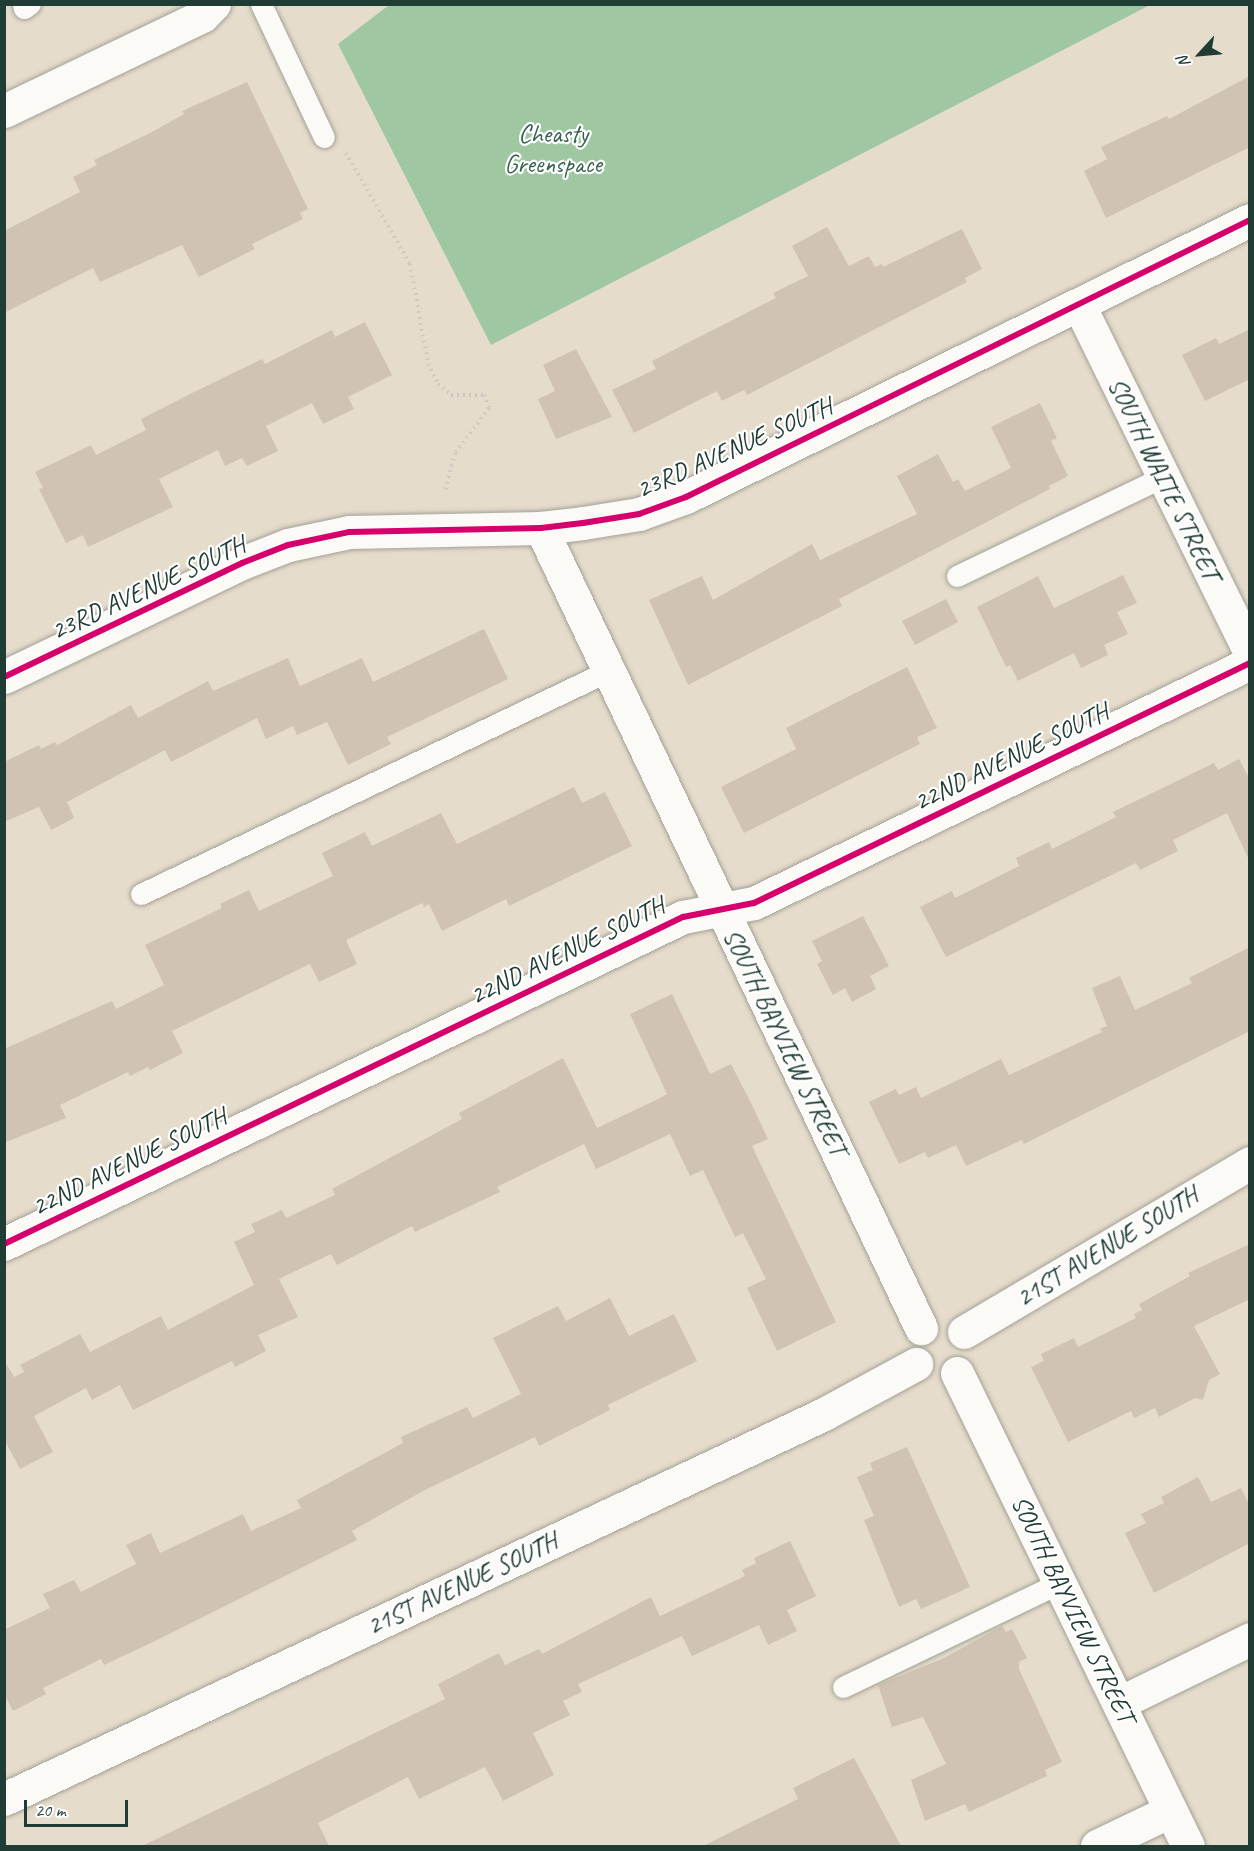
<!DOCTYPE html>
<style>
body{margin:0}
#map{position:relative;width:1254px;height:1851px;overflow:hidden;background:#e6dccc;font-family:Caveat,sans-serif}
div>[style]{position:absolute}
.forest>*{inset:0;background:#9fc7a2}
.building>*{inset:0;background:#d1c3b3}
.path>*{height:4px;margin-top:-2px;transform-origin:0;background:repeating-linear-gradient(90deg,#c9c9c4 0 1.5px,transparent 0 6px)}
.roads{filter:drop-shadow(0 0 2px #a3a197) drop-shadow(0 0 2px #a3a197)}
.lane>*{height:21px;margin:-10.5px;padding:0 10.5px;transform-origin:10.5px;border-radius:10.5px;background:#fbfaf7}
.street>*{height:33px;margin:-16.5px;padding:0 16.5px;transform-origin:16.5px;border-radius:16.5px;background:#fbfaf7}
.secondary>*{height:33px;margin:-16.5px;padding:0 16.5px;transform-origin:16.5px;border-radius:16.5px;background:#fbfaf7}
.cycleway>*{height:6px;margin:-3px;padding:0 3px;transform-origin:3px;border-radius:3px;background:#d6006c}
span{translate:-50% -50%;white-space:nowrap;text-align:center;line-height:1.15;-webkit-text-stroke:4.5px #fff;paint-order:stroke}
.park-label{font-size:26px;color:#36624d}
.street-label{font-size:26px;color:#1f3d34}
.frame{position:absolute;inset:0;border:6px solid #1f3d34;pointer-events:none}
.north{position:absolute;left:1170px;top:24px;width:60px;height:60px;-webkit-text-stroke:4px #fff;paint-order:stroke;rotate:244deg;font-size:16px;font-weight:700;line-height:24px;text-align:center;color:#1f3d34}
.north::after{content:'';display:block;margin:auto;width:21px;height:27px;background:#1f3d34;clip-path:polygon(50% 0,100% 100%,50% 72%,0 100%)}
.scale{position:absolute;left:24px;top:1800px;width:104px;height:27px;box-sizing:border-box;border:3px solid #1f3d34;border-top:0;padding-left:8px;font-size:18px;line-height:21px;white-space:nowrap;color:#1f3d34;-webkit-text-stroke:4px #fff;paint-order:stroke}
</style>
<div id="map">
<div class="forest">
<i style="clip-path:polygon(389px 5px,389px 4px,1150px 5px,491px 345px,338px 44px)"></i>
</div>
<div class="building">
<i style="clip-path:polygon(1250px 76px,1250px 147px,1106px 218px,1084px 171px,1107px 159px,1101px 147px,1167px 116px,1169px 119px)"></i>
<i style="clip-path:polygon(247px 82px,308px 209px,300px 213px,303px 219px,252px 244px,255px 249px,199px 277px,182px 245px,100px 282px,93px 268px,4px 313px,4px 231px,80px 192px,73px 177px,97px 165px,94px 160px,152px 132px,184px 114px,182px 111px)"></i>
<i style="clip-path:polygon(827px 227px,849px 266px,869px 256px,875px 267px,882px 264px,883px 267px,962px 229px,982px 269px,965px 278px,967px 282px,747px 395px,744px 390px,722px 401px,717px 391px,634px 433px,612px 390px,656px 369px,652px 361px,776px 298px,773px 293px,808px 276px,792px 246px)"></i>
<i style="clip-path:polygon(365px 322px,392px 375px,348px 397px,354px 409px,323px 424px,312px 403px,266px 426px,278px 451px,247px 466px,242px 458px,225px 466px,218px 450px,159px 479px,173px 507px,88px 547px,83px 535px,66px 543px,39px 489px,43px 488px,35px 472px,91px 445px,96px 455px,146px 430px,141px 419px,196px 391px,262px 359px,265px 364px,332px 330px,335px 337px)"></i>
<i style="clip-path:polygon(1250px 329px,1250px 379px,1205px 401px,1182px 355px,1216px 338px,1219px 344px)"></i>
<i style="clip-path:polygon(576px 349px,612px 417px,556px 439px,538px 399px,555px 391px,543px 365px)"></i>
<i style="clip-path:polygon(1040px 403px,1057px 438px,1051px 441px,1068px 476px,1049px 486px,1050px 489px,839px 599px,842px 606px,688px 685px,649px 600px,702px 576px,713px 600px,812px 544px,820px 560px,917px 514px,897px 476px,938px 454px,953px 482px,958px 479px,965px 491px,1011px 468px,991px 427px)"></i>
<i style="clip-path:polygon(1123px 575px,1137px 603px,1117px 612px,1128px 634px,1104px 645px,1108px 655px,1081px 668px,1074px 653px,1018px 681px,1010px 665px,1006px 667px,977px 607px,1038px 576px,1054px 608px)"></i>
<i style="clip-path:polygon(946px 599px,958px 622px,915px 645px,902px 621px)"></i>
<i style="clip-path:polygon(484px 629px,508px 679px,387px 737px,391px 744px,348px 765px,327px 722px,297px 735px,293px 726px,266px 739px,257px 718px,171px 762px,165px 750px,67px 802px,74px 818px,51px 830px,39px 807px,4px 822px,4px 762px,39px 745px,41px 749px,55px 742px,57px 745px,131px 705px,138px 718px,208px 681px,213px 691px,288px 658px,300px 686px,362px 658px,373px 682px)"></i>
<i style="clip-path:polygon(907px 667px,937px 728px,917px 737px,920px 744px,744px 833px,721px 787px,796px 749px,786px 728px)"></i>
<i style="clip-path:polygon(1239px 759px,1250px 780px,1250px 862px,1227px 813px,1173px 840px,1178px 851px,1140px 870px,1136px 863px,946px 957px,920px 907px,952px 891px,955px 898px,1019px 866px,1016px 858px,1049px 842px,1052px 849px,1116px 817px,1113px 812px,1214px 763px,1218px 770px)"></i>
<i style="clip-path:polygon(574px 787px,582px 803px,605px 792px,632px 846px,509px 906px,506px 899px,442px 931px,429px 904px,424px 907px,422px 903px,346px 940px,357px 964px,319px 982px,310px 964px,172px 1031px,183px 1053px,150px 1070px,148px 1067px,130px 1076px,128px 1072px,60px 1105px,66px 1118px,4px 1143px,4px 1049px,112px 1001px,116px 1009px,164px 985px,145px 945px,222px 908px,220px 904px,249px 890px,259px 911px,333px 876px,322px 853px,365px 832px,372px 846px,441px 813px,457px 844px)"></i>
<i style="clip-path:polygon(863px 916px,889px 966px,870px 976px,876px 989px,852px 1002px,845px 988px,833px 995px,817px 964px,822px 961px,812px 941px)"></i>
<i style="clip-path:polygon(1250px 947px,1250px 1031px,1024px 1144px,1022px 1140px,966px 1166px,956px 1145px,928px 1158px,925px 1152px,899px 1164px,869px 1102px,896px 1089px,899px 1095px,916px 1087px,921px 1098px,1001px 1059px,1009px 1075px,1102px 1032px,1100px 1029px,1107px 1026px,1092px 988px,1120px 976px,1135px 1010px,1192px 983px,1189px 978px)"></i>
<i style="clip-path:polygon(672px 994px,710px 1074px,731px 1064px,753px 1107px,768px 1139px,752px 1146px,836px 1322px,777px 1351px,747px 1288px,766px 1279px,743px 1233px,735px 1237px,703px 1170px,690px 1176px,670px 1134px,596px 1169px,584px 1144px,497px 1187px,500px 1192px,415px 1232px,412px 1226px,337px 1265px,331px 1254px,279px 1279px,298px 1317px,258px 1335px,266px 1351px,235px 1367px,232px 1361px,133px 1410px,120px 1385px,92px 1400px,86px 1388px,34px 1416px,53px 1452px,20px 1469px,4px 1439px,4px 1360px,14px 1377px,24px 1372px,20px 1365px,80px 1334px,90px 1352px,161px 1316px,168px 1330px,254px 1285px,234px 1242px,255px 1232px,251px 1224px,282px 1210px,286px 1218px,335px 1195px,332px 1189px,462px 1119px,459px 1113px,563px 1058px,597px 1128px,658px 1099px,667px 1094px,630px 1014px)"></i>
<i style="clip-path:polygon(1250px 1244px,1250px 1299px,1194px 1326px,1220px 1374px,1209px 1380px,1203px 1400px,1195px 1398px,1159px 1417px,1155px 1408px,1134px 1418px,1131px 1411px,1068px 1442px,1031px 1367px,1044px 1361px,1041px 1354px,1074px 1338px,1078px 1347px,1136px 1318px,1134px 1314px,1142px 1310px,1139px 1304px,1190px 1276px,1188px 1273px)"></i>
<i style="clip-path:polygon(610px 1298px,629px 1336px,674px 1314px,697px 1361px,608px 1405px,610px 1410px,539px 1446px,535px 1437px,423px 1491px,352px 1531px,357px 1540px,155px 1641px,104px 1665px,101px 1659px,43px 1688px,46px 1694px,13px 1711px,4px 1694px,4px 1630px,50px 1608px,43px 1594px,74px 1580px,81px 1592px,136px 1564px,126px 1545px,151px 1533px,160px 1553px,243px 1514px,251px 1531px,301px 1508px,297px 1500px,403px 1443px,401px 1437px,467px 1407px,473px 1418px,521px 1394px,493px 1338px,558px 1306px,566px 1321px)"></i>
<i style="clip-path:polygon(907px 1447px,970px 1587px,921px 1609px,916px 1599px,899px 1607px,864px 1520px,874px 1516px,857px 1477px,873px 1470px,870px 1463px)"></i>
<i style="clip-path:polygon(1198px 1477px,1211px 1502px,1241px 1488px,1250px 1506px,1250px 1543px,1154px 1593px,1125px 1533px,1146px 1523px,1141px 1514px,1164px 1503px,1161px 1497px)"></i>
<i style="clip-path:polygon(790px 1541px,816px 1596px,787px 1610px,797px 1631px,768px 1645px,759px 1625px,692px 1656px,682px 1636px,578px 1684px,582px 1692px,563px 1701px,570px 1715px,533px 1733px,554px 1775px,503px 1801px,485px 1767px,419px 1799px,408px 1777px,318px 1823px,329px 1846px,142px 1846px,445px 1699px,438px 1684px,499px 1653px,505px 1665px,539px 1649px,542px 1654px,651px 1597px,660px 1616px,745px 1576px,742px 1570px,756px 1563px,754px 1558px)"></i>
<i style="clip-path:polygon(1002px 1626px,1006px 1632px,1012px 1629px,1027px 1658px,1019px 1662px,1019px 1669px,1062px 1762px,1045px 1770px,1047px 1776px,969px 1812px,965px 1804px,925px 1821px,911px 1780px,946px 1764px,923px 1717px,892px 1727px,878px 1685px,944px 1658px)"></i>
<i style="clip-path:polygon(854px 1758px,901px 1846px,703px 1846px,798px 1799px,793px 1788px)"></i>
</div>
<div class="path">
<i style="left:346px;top:153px;width:128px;rotate:60deg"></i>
<i style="left:410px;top:264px;width:102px;rotate:79.8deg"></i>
<i style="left:428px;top:364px;width:22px;rotate:63deg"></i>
<i style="left:438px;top:384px;width:17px;rotate:40deg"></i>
<i style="left:451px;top:395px;width:33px"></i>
<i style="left:484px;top:395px;width:14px;rotate:69deg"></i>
<i style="left:489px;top:408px;width:56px;rotate:127.1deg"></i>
<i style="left:455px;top:453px;width:42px;rotate:105deg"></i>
</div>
<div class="roads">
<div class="lane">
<i style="left:23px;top:4px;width:4px;rotate:76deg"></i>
<i style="left:24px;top:8px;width:7px;rotate:-34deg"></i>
<i style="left:261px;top:4px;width:147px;rotate:64.7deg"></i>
<i style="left:957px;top:576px;width:229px;rotate:-25.7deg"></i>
<i style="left:141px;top:894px;width:518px;rotate:-25.53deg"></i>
<i style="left:843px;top:1687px;width:242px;rotate:-25.7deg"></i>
</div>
<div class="street">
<i style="left:4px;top:111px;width:220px;rotate:-25.6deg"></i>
<i style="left:202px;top:16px;width:17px;rotate:-45deg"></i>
<i style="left:1079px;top:305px;width:388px;rotate:63.8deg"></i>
<i style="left:541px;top:528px;width:886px;rotate:64.59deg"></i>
<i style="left:4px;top:1244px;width:754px;rotate:-25.72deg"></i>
<i style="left:683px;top:917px;width:72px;rotate:-11.2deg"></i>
<i style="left:754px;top:903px;width:551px;rotate:-25.82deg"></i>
<i style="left:964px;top:1332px;width:332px;rotate:-30.6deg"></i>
<i style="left:957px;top:1373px;width:526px;rotate:63.97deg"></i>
<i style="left:1119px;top:1703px;width:146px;rotate:-26deg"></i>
<i style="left:4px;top:1799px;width:906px;rotate:-25.15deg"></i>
<i style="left:824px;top:1414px;width:105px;rotate:-28.5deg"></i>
<i style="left:1097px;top:1846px;width:81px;rotate:-25.6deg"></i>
</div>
<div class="secondary">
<i style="left:4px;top:677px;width:264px;rotate:-25.6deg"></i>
<i style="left:242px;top:563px;width:49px;rotate:-21.4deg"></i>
<i style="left:288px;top:545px;width:62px;rotate:-12deg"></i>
<i style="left:349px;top:532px;width:192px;rotate:-1.2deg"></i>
<i style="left:541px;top:528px;width:42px;rotate:-6.8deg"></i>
<i style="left:583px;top:523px;width:57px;rotate:-9.1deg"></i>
<i style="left:639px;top:514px;width:50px;rotate:-19.9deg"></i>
<i style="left:686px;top:497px;width:628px;rotate:-26.16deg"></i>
</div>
</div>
<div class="cycleway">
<i style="left:4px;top:677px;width:264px;rotate:-25.6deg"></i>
<i style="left:242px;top:563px;width:49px;rotate:-21.4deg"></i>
<i style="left:288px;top:545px;width:62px;rotate:-12deg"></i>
<i style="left:349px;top:532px;width:192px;rotate:-1.2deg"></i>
<i style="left:541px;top:528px;width:42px;rotate:-6.8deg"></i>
<i style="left:583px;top:523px;width:57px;rotate:-9.1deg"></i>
<i style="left:639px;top:514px;width:50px;rotate:-19.9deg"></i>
<i style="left:686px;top:497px;width:628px;rotate:-26.16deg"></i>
<i style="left:4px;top:1244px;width:754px;rotate:-25.72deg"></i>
<i style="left:683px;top:917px;width:72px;rotate:-11.2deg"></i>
<i style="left:754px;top:903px;width:551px;rotate:-25.82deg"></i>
</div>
<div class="park-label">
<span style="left:553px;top:149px">Cheasty<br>Greenspace</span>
</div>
<div class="street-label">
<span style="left:734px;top:448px;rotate:-24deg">23RD AVENUE SOUTH</span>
<span style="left:1164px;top:479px;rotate:64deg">SOUTH WAITE STREET</span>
<span style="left:148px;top:588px;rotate:-25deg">23RD AVENUE SOUTH</span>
<span style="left:1011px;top:757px;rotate:-26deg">22ND AVENUE SOUTH</span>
<span style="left:567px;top:951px;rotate:-26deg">22ND AVENUE SOUTH</span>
<span style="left:785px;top:1042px;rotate:64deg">SOUTH BAYVIEW STREET</span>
<span style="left:129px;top:1162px;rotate:-26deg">22ND AVENUE SOUTH</span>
<span style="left:1107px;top:1247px;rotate:-31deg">21ST AVENUE SOUTH</span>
<span style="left:462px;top:1584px;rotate:-25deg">21ST AVENUE SOUTH</span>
<span style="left:1073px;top:1609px;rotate:64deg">SOUTH BAYVIEW STREET</span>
</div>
<div class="frame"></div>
<div class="north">N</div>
<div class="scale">20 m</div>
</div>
